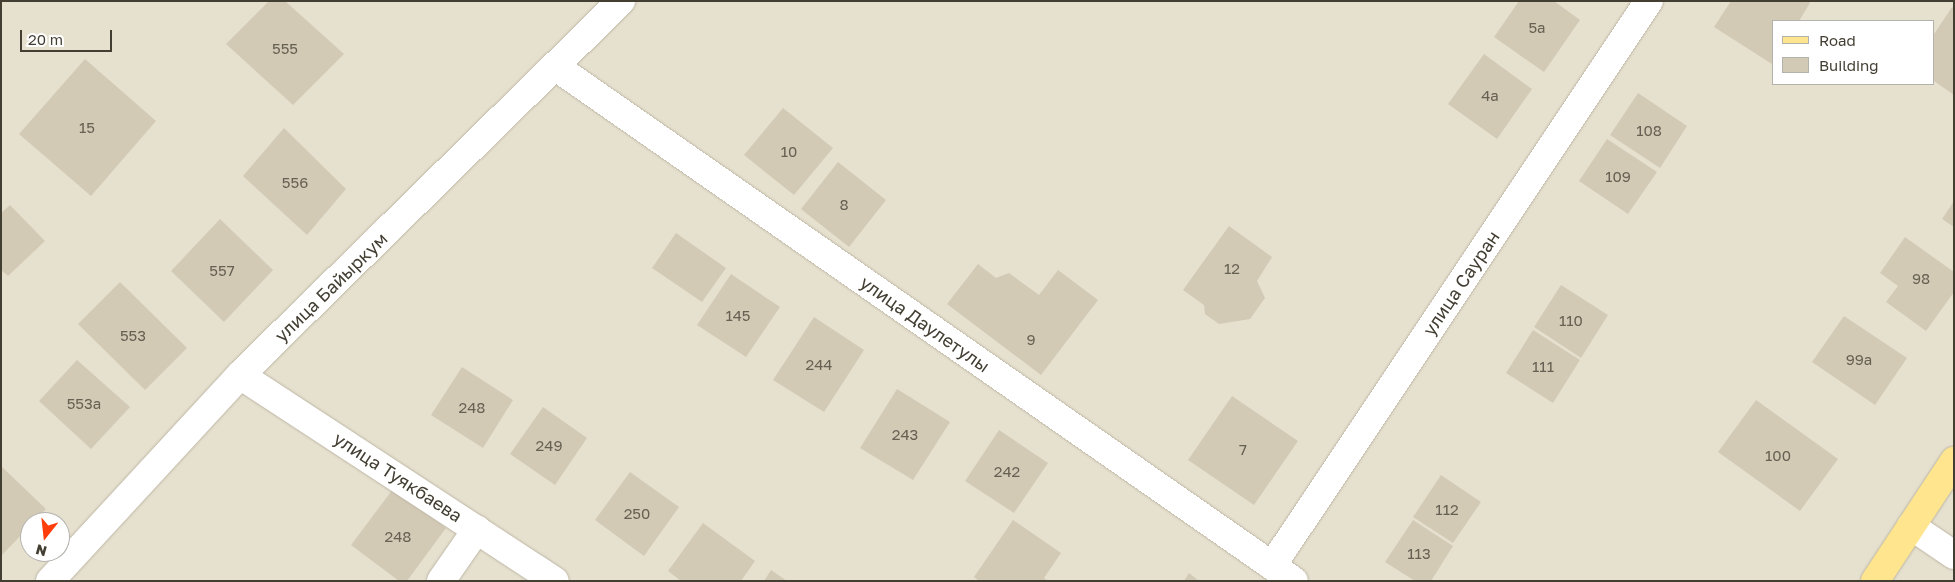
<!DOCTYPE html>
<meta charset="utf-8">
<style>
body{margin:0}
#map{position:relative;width:1955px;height:582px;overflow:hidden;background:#f2eee1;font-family:"Golos Text",sans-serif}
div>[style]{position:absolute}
.residential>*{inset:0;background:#e6e0cf}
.building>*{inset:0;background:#d3cab6}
.roads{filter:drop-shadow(0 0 1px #bdb6a4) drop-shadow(0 0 1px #bdb6a4)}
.minor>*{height:28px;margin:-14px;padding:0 14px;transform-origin:14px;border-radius:14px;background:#fff}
.major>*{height:28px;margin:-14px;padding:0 14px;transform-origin:14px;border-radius:14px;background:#ffe58d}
span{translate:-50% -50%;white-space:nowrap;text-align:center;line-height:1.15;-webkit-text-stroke:4px #fff;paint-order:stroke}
.number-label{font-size:15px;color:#676153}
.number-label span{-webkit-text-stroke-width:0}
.street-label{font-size:18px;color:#433e32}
.frame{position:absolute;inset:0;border:2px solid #433e32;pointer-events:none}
.legend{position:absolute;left:1772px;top:20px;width:162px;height:65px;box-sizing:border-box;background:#fff;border:1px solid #b4b2ad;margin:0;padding:6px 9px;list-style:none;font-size:15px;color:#433e32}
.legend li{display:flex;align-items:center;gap:10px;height:25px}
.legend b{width:25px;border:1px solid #b4b2ad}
.north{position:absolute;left:20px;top:512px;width:50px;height:50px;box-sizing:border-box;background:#fff;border:1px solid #b4b2ad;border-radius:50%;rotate:196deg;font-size:14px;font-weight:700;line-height:20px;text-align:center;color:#433e32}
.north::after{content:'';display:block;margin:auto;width:18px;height:22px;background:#ff3e0b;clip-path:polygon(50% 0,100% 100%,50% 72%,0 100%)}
.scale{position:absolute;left:20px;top:30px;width:92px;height:22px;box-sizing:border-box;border:2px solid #433e32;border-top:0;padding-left:6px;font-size:15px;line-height:18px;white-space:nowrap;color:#433e32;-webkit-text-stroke:4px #fff;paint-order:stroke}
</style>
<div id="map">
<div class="residential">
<i style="clip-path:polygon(evenodd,1px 1px,1954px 1px,1954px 581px,1px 581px,1px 1px,1774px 21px,1934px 21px,1934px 84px,1774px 84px,1774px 21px,1px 1px,30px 522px,60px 522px,60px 552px,30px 552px,30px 522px)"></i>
</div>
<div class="building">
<i style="clip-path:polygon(269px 1px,285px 1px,344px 54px,293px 105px,226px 44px)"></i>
<i style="clip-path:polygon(1519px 1px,1554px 1px,1580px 20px,1544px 72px,1494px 37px)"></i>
<i style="clip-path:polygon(1731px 1px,1808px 1px,1810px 3px,1799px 21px,1774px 21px,1772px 64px,1714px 27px)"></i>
<i style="clip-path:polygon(1952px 7px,1954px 9px,1954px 95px,1934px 81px,1934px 34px)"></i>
<i style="clip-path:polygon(1484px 54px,1532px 89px,1497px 139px,1448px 104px)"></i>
<i style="clip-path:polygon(85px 59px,156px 121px,91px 196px,19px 134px)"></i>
<i style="clip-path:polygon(1638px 93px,1687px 126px,1660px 168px,1610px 135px)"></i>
<i style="clip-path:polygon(783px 108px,833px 148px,794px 195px,744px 155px)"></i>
<i style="clip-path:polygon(284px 128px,346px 189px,307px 235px,243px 176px)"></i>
<i style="clip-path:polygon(1607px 139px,1657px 172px,1628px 214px,1579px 181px)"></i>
<i style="clip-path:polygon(838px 162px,886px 200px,849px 247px,801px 209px)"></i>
<i style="clip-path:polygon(1954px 201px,1954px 227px,1942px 219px)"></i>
<i style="clip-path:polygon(10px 205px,45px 241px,8px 276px,1px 270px,1px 213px)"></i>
<i style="clip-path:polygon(220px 219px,273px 270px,224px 322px,171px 271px)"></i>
<i style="clip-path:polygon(1229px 226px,1272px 257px,1257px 281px,1265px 298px,1250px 319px,1219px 324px,1205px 314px,1204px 305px,1183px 290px)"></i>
<i style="clip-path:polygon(676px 233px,726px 268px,702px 302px,652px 268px)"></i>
<i style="clip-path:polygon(1905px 237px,1954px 272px,1954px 292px,1926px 331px,1886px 302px,1898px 286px,1880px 273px)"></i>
<i style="clip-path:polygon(978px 264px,996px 278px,1009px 273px,1039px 295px,1058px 270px,1098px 300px,1041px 375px,947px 304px)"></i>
<i style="clip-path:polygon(731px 274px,780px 307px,746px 357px,697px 325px)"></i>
<i style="clip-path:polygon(120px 282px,187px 348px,145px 390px,78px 324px)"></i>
<i style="clip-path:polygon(1561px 285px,1608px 315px,1581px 358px,1534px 327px)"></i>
<i style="clip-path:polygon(1844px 316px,1907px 358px,1875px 405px,1812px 362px)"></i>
<i style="clip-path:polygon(814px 317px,864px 350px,824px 412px,773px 380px)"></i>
<i style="clip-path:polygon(1533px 330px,1580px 360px,1553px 403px,1506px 373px)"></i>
<i style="clip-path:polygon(77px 360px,130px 407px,91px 449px,39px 401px)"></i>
<i style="clip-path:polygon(462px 367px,513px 400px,483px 448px,431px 415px)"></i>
<i style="clip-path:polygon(897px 389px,950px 422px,913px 480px,860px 448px)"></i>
<i style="clip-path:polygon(1232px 396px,1298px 441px,1254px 505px,1188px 460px)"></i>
<i style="clip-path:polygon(1756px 400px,1838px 459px,1800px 511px,1718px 452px)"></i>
<i style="clip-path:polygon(543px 407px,587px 438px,555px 485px,510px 454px)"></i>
<i style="clip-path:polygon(999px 430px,1048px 463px,1014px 513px,965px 481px)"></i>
<i style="clip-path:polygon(1px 466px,46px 509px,1px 556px)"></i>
<i style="clip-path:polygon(630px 472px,679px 507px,644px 556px,595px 520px)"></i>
<i style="clip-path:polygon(1441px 475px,1481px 502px,1453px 543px,1413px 517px)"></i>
<i style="clip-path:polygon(393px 489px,446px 528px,407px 581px,399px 581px,351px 545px)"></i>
<i style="clip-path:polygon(1013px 520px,1061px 553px,1044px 578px,1048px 581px,979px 581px,974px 577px)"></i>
<i style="clip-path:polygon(1413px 520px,1453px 546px,1431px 581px,1415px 581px,1385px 562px)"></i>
<i style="clip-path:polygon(703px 523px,755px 561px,741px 581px,681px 581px,668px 571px)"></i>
<i style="clip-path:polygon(771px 570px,787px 581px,764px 581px)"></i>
<i style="clip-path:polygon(1189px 573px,1199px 581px,1184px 581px)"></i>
</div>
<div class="roads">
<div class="minor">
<i style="left:556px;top:67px;width:899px;rotate:34.86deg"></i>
<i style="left:240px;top:375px;width:376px;rotate:33.2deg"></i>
<i style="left:1911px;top:526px;width:52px;rotate:34deg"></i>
<i style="left:1272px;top:566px;width:679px;rotate:-56.29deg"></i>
<i style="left:50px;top:581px;width:280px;rotate:-47.3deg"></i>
<i style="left:240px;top:375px;width:534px;rotate:-44.47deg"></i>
<i style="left:441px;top:581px;width:63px;rotate:-55.3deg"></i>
</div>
<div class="major">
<i style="left:1875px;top:581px;width:144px;rotate:-56.6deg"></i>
</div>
</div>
<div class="number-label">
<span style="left:1537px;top:28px">5а</span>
<span style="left:285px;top:49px">555</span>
<span style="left:1490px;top:96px">4а</span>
<span style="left:87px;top:128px">15</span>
<span style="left:1649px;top:131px">108</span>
<span style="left:789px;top:152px">10</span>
<span style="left:1618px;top:177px">109</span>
<span style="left:295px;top:183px">556</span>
<span style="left:844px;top:205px">8</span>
<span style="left:1232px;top:269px">12</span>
<span style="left:222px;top:271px">557</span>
<span style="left:1921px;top:279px">98</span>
<span style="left:738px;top:316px">145</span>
<span style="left:1571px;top:321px">110</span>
<span style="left:133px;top:336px">553</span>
<span style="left:1031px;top:340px">9</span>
<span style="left:1859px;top:360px">99а</span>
<span style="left:819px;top:365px">244</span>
<span style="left:1543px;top:367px">111</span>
<span style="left:84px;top:404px">553а</span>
<span style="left:472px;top:408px">248</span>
<span style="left:905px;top:435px">243</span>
<span style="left:549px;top:446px">249</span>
<span style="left:1243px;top:450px">7</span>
<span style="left:1778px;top:456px">100</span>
<span style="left:1007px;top:472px">242</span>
<span style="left:1447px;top:510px">112</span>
<span style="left:637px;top:514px">250</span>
<span style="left:398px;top:537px">248</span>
<span style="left:1419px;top:554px">113</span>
</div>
<div class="street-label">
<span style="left:1461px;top:283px;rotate:-56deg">улица Сауран</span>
<span style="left:331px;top:287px;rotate:-44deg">улица Байыркум</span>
<span style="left:925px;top:324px;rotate:35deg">улица Даулетулы</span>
<span style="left:398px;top:477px;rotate:33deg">улица Туякбаева</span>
</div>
<div class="frame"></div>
<ul class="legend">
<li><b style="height:6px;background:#ffe58d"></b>Road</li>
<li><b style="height:14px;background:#d3cab6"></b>Building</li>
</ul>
<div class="north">N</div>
<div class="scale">20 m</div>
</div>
